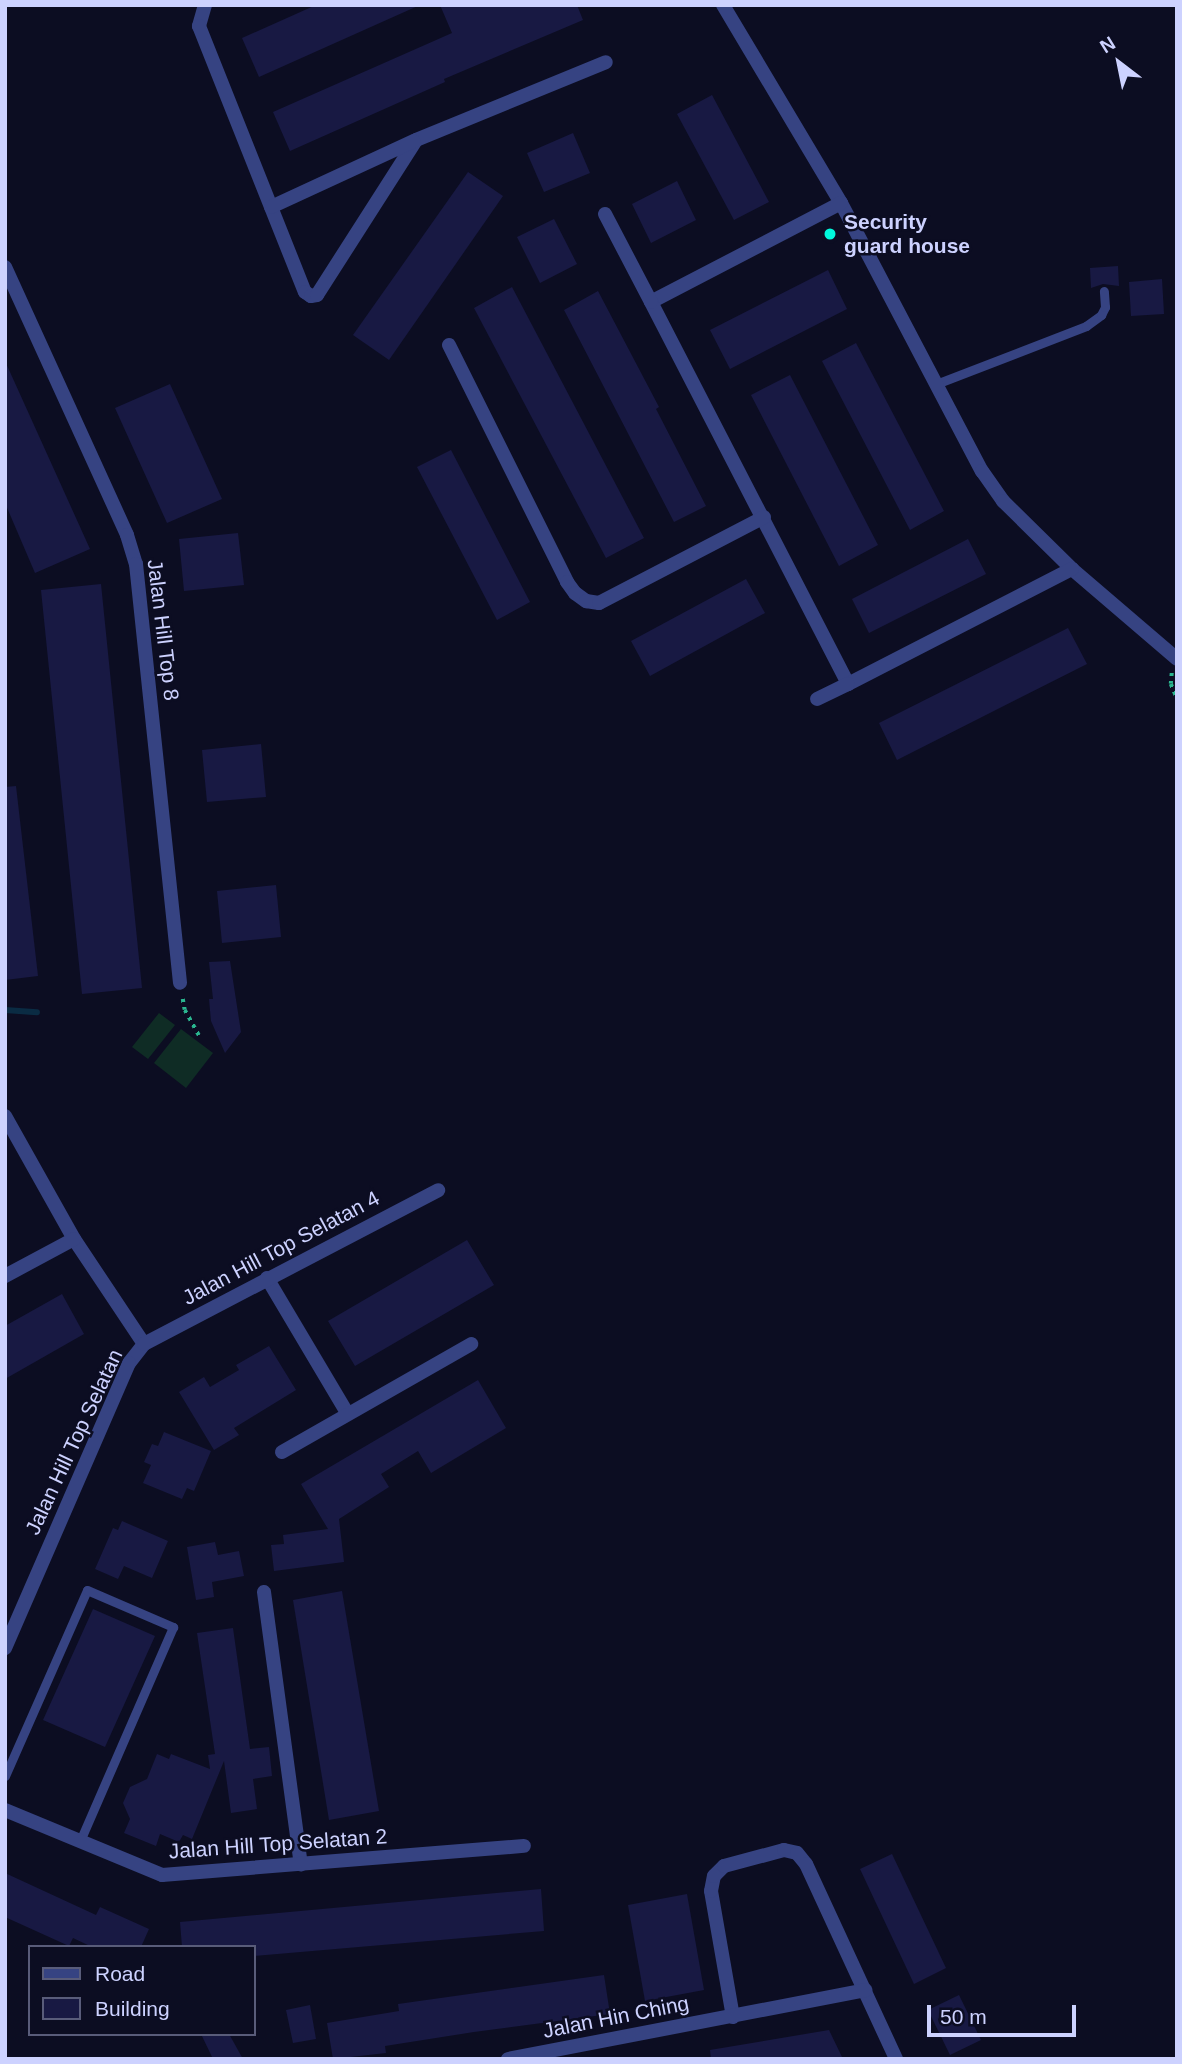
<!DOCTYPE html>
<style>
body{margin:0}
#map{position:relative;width:1182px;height:2064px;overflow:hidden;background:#0c0d22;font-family:Arial,sans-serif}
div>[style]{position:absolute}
.green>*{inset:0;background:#0f2c25}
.stream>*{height:6px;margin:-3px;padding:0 3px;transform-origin:3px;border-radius:3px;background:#0a2b43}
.building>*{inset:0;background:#181943}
.path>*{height:3.5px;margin-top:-1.75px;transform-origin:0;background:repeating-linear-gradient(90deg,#2ab68f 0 3.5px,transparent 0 8.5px)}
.service>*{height:9px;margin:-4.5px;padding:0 4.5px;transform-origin:4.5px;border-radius:4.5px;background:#364382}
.minor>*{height:14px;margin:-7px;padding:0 7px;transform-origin:7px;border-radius:7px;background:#364382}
.dots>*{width:19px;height:19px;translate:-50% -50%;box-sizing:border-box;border:4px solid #0c0d22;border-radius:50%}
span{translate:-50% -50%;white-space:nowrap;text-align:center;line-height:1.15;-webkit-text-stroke:5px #0c0d22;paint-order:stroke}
.poi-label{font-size:21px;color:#cdd2ff;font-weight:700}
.left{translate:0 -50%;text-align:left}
.street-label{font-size:21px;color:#cdd2ff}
.frame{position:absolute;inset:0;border:7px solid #cdd2ff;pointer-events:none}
.legend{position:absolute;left:28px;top:1945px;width:228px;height:91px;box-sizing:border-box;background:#0c0d22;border:2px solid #595c7a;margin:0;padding:9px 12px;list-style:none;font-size:21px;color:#cdd2ff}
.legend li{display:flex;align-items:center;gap:14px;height:35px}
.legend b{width:35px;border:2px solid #595c7a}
.north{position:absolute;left:1084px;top:28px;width:70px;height:70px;-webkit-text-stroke:5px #0c0d22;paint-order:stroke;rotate:328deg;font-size:19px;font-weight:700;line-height:28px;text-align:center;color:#cdd2ff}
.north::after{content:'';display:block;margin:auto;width:24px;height:32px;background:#cdd2ff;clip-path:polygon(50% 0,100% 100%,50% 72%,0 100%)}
.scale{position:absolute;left:927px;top:2005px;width:149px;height:32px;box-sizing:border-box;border:4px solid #cdd2ff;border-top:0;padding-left:9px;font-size:21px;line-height:24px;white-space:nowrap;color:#cdd2ff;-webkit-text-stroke:5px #0c0d22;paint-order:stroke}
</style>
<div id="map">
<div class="green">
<i style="clip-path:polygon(159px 1013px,175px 1025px,148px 1059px,132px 1047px)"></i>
<i style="clip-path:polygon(181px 1029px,213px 1053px,186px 1088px,154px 1063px)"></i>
</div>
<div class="stream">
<i style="left:5px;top:1010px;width:32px;rotate:4deg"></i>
</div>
<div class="building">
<i style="clip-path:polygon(316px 5px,420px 5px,259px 77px,242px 38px)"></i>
<i style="clip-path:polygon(440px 5px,577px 5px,583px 20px,444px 79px,445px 82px,290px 151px,273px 112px,452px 33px)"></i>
<i style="clip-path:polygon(712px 95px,769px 202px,734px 220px,677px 114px)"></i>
<i style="clip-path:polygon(573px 133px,590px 173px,544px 192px,527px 153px)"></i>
<i style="clip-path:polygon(468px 172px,503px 196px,389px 360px,353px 335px)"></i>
<i style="clip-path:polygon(677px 181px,696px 220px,651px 243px,632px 204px)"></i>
<i style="clip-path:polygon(554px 219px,577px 264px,540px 283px,517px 237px)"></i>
<i style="clip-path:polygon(1118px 266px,1119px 286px,1103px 284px,1091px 288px,1090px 268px)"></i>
<i style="clip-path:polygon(828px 270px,847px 309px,730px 369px,710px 330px)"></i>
<i style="clip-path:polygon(1162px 279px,1164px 314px,1131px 316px,1129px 282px)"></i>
<i style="clip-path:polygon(512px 287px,644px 538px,606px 558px,474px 308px)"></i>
<i style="clip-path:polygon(598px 291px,659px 407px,656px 409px,706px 506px,674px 522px,564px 310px)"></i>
<i style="clip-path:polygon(856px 343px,944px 511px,910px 530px,822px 361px)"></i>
<i style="clip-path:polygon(5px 361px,90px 549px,35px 573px,5px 503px)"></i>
<i style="clip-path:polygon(790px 375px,878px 545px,839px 566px,751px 395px)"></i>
<i style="clip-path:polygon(170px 384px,222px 499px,167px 523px,115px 408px)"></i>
<i style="clip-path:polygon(451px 450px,530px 602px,497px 620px,417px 467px)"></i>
<i style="clip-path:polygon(238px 533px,244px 585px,184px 591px,179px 539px)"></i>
<i style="clip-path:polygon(968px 539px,986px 574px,869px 633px,852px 599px)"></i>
<i style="clip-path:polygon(746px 579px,765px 613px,650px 676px,631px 641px)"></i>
<i style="clip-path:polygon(101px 584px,142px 988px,82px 994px,41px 590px)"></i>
<i style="clip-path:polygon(1068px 628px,1087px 664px,897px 760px,879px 723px)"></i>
<i style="clip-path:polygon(261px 744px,266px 797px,207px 802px,202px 750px)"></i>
<i style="clip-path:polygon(16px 786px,38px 976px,5px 980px,5px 787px)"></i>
<i style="clip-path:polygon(276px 885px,281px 937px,222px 943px,217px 891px)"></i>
<i style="clip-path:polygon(230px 961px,241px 1032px,225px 1053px,211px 1021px,209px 999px,213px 999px,209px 962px)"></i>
<i style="clip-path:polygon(467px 1240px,494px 1285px,355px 1366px,328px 1321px)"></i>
<i style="clip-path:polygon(62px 1294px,84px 1334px,5px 1379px,5px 1326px)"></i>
<i style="clip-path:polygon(269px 1346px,296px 1390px,234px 1428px,239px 1435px,214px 1450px,179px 1392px,204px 1377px,210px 1387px,239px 1370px,236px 1365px)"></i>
<i style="clip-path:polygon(478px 1380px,506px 1428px,431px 1473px,418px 1451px,381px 1474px,389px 1487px,339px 1519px,344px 1562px,274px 1571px,271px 1545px,284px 1544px,283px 1535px,328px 1529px,301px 1484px)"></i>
<i style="clip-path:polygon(164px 1432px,211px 1451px,194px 1491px,187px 1488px,182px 1499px,143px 1483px,151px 1465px,144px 1462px,152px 1444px,158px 1446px)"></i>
<i style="clip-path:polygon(122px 1521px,168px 1541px,152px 1578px,124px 1566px,118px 1579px,95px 1569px,113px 1528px,118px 1530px)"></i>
<i style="clip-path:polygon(215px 1542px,218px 1555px,239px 1551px,244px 1576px,212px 1582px,214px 1597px,196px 1600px,187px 1547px)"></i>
<i style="clip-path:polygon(342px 1591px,379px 1811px,329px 1820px,293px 1600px)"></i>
<i style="clip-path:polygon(93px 1609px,155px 1636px,105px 1747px,43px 1720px)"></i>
<i style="clip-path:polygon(233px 1628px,250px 1749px,269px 1747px,272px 1776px,253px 1779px,257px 1809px,231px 1813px,224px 1761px,192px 1839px,183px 1835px,179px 1842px,160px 1834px,156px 1846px,124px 1833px,130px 1819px,123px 1803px,130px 1787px,147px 1779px,157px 1754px,169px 1759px,171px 1754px,210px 1769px,208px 1755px,215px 1754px,197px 1633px)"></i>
<i style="clip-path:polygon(892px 1854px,946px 1968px,914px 1984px,860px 1869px)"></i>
<i style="clip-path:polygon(5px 1873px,96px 1915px,100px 1907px,149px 1929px,141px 1947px,92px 1947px,73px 1938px,69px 1946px,5px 1917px)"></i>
<i style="clip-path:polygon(541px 1889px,544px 1931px,254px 1956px,254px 1947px,182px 1947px,180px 1922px)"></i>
<i style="clip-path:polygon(687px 1894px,704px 1990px,645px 2001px,628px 1905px)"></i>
<i style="clip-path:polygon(604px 1975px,610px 2014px,474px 2032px,385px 2046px,386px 2053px,333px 2059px,327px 2023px,399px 2011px,398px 2004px)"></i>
<i style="clip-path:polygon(959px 1995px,981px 2040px,950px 2055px,928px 2010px)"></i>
<i style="clip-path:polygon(310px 2005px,316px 2039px,293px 2043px,286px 2010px)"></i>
<i style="clip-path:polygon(829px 2030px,843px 2059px,711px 2059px,710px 2050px)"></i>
<i style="clip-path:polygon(201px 2034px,229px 2034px,243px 2059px,213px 2059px)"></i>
</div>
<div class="path">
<i style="left:1172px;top:673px;width:11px;rotate:95deg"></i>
<i style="left:1171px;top:684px;width:15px;rotate:67deg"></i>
<i style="left:183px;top:999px;width:11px;rotate:80deg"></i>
<i style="left:185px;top:1010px;width:29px;rotate:61deg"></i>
</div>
<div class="service">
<i style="left:936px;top:384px;width:161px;rotate:-21.1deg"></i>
<i style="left:1086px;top:326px;width:19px;rotate:-36deg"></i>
<i style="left:1101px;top:315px;width:9px;rotate:-63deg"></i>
<i style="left:1105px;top:307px;width:16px;rotate:-94deg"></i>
<i style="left:5px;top:1776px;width:203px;rotate:-66.2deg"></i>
<i style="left:87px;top:1590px;width:94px;rotate:23.3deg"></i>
<i style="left:173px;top:1627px;width:233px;rotate:113.5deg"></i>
</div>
<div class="minor">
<i style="left:205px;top:5px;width:22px;rotate:106deg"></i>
<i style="left:199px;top:26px;width:286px;rotate:68.3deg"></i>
<i style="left:305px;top:292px;width:7px;rotate:34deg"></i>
<i style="left:311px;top:296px;width:6px;rotate:-9deg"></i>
<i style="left:317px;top:295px;width:184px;rotate:-57.4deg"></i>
<i style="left:416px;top:140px;width:205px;rotate:-22.3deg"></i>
<i style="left:723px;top:5px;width:230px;rotate:59.2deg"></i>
<i style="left:841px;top:203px;width:303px;rotate:62.3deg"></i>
<i style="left:982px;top:471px;width:37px;rotate:55deg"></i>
<i style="left:1003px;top:501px;width:97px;rotate:44.6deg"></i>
<i style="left:1072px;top:569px;width:138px;rotate:40.6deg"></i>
<i style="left:841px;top:203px;width:214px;rotate:152.5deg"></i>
<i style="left:651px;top:302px;width:430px;rotate:62.7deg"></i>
<i style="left:848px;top:684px;width:252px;rotate:-27.2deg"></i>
<i style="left:271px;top:207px;width:157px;rotate:-24.8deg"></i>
<i style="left:605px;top:214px;width:99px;rotate:62.4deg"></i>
<i style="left:5px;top:267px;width:294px;rotate:65.5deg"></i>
<i style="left:127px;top:535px;width:30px;rotate:73deg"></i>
<i style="left:136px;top:564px;width:421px;rotate:84deg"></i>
<i style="left:449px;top:345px;width:265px;rotate:63.5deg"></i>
<i style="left:567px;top:582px;width:14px;rotate:54deg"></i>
<i style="left:575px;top:593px;width:14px;rotate:36deg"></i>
<i style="left:586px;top:601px;width:13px;rotate:9deg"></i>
<i style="left:599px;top:603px;width:186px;rotate:-27.5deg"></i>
<i style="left:817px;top:699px;width:34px;rotate:-26deg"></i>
<i style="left:5px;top:1116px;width:141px;rotate:60.7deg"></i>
<i style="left:74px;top:1239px;width:126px;rotate:56.3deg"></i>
<i style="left:144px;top:1344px;width:24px;rotate:128deg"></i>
<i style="left:129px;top:1363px;width:311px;rotate:113.5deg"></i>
<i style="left:5px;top:1276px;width:78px;rotate:-28.2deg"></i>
<i style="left:267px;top:1278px;width:157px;rotate:59.3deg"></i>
<i style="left:144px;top:1344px;width:332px;rotate:-27.6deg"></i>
<i style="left:282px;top:1452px;width:218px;rotate:-29.7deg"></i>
<i style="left:264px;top:1592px;width:275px;rotate:82.3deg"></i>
<i style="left:5px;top:1810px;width:170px;rotate:22.5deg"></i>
<i style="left:162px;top:1875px;width:363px;rotate:-4.6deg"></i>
<i style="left:733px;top:2017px;width:128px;rotate:-99.9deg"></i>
<i style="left:711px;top:1891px;width:15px;rotate:-79deg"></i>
<i style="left:714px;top:1876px;width:14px;rotate:-45deg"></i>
<i style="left:724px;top:1866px;width:62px;rotate:-14.9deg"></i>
<i style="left:784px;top:1850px;width:13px;rotate:13deg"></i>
<i style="left:797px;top:1853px;width:14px;rotate:51deg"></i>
<i style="left:806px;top:1864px;width:215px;rotate:65.2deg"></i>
<i style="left:508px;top:2059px;width:364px;rotate:-10.9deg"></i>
</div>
<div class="dots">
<i style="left:830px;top:234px;background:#00f8dc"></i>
</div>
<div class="poi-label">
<span class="left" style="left:844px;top:234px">Security<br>guard house</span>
</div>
<div class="street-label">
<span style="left:163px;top:630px;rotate:83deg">Jalan Hill Top 8</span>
<span style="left:281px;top:1248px;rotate:-28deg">Jalan Hill Top Selatan 4</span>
<span style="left:74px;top:1442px;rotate:-65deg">Jalan Hill Top Selatan</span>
<span style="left:278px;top:1844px;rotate:-4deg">Jalan Hill Top Selatan 2</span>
<span style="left:616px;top:2017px;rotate:-11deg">Jalan Hin Ching</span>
</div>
<div class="frame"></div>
<ul class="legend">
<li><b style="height:9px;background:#364382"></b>Road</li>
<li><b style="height:19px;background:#181943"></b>Building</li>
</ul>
<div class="north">N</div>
<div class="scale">50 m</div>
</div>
